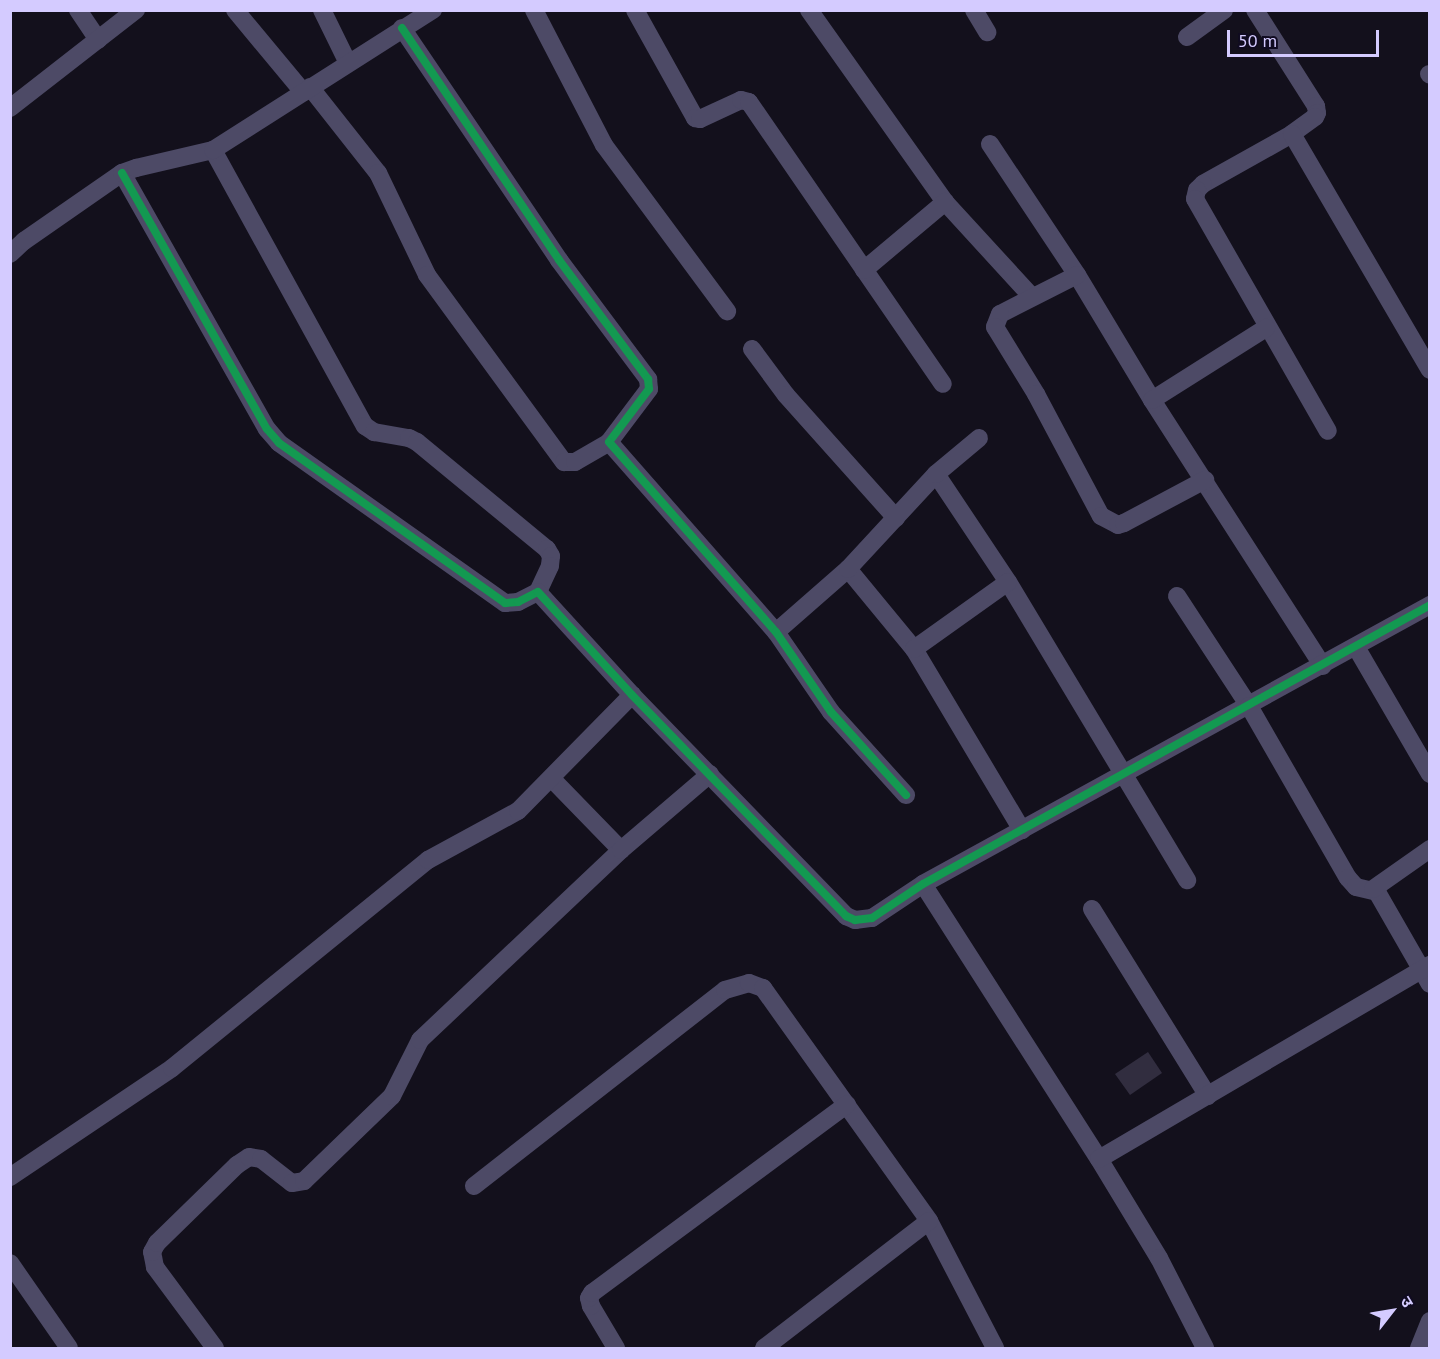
<!DOCTYPE html>
<meta charset="utf-8">
<style>
body{margin:0}
#map{position:relative;width:1440px;height:1359px;overflow:hidden;background:#13101c;font-family:"PT Sans","Noto Sans Devanagari",sans-serif}
div>[style]{position:absolute}
.building>*{inset:0;background:#312d3f}
.street>*{height:18px;margin:-9px;padding:0 9px;transform-origin:9px;border-radius:9px;background:#4d4a66}
.cycleway>*{height:8px;margin:-4px;padding:0 4px;transform-origin:4px;border-radius:4px;background:#139951}
span{translate:-50% -50%;white-space:nowrap;text-align:center;line-height:1.15;-webkit-text-stroke:5px #100b21;paint-order:stroke}
.frame{position:absolute;inset:0;border:12px solid #d4cbff;pointer-events:none}
.north{position:absolute;left:1362px;top:1281px;width:60px;height:60px;-webkit-text-stroke:4px #100b21;paint-order:stroke;rotate:59deg;font-size:16px;font-weight:700;line-height:24px;text-align:center;color:#d4cbff}
.north::after{content:'';display:block;margin:auto;width:21px;height:27px;background:#d4cbff;clip-path:polygon(50% 0,100% 100%,50% 72%,0 100%)}
.scale{position:absolute;left:1227px;top:30px;width:152px;height:27px;box-sizing:border-box;border:3px solid #d4cbff;border-top:0;padding-left:8px;font-size:18px;line-height:21px;white-space:nowrap;color:#d4cbff;-webkit-text-stroke:4px #100b21;paint-order:stroke}
</style>
<div id="map">
<div class="building">
<i style="clip-path:polygon(1148px 1052px,1162px 1073px,1130px 1095px,1115px 1074px)"></i>
</div>
<div class="street">
<i style="left:78px;top:10px;width:36px;rotate:56deg"></i>
<i style="left:235px;top:10px;width:107px;rotate:50.3deg"></i>
<i style="left:322px;top:10px;width:59px;rotate:63.9deg"></i>
<i style="left:534px;top:10px;width:152px;rotate:62.6deg"></i>
<i style="left:604px;top:145px;width:207px;rotate:53.5deg"></i>
<i style="left:635px;top:10px;width:124px;rotate:60.9deg"></i>
<i style="left:695px;top:118px;width:5px;rotate:11deg"></i>
<i style="left:700px;top:119px;width:45px;rotate:-24.9deg"></i>
<i style="left:741px;top:100px;width:8px;rotate:14deg"></i>
<i style="left:749px;top:102px;width:342px;rotate:55.5deg"></i>
<i style="left:809px;top:10px;width:235px;rotate:54.7deg"></i>
<i style="left:945px;top:202px;width:127px;rotate:47.5deg"></i>
<i style="left:974px;top:10px;width:26px;rotate:59deg"></i>
<i style="left:1255px;top:10px;width:114px;rotate:57.6deg"></i>
<i style="left:1316px;top:106px;width:7px;rotate:82deg"></i>
<i style="left:1317px;top:113px;width:4px;rotate:117deg"></i>
<i style="left:1315px;top:117px;width:29px;rotate:144deg"></i>
<i style="left:1292px;top:134px;width:102px;rotate:150.7deg"></i>
<i style="left:1203px;top:184px;width:8px;rotate:135deg"></i>
<i style="left:1197px;top:190px;width:9px;rotate:103deg"></i>
<i style="left:1195px;top:199px;width:267px;rotate:60.2deg"></i>
<i style="left:402px;top:28px;width:280px;rotate:55.9deg"></i>
<i style="left:559px;top:260px;width:149px;rotate:53.2deg"></i>
<i style="left:648px;top:379px;width:10px;rotate:84deg"></i>
<i style="left:649px;top:389px;width:66px;rotate:127deg"></i>
<i style="left:609px;top:442px;width:253px;rotate:48.7deg"></i>
<i style="left:776px;top:632px;width:97px;rotate:55.5deg"></i>
<i style="left:831px;top:712px;width:112px;rotate:47.9deg"></i>
<i style="left:1187px;top:37px;width:46px;rotate:-36.1deg"></i>
<i style="left:1429px;top:74px;width:1px;rotate:45deg"></i>
<i style="left:310px;top:87px;width:110px;rotate:51.7deg"></i>
<i style="left:378px;top:173px;width:113px;rotate:64.3deg"></i>
<i style="left:427px;top:275px;width:232px;rotate:53.8deg"></i>
<i style="left:564px;top:462px;width:11px"></i>
<i style="left:575px;top:462px;width:39px;rotate:-30deg"></i>
<i style="left:10px;top:108px;width:160px;rotate:-37.9deg"></i>
<i style="left:1292px;top:134px;width:273px;rotate:59.7deg"></i>
<i style="left:990px;top:144px;width:157px;rotate:56.4deg"></i>
<i style="left:1077px;top:275px;width:146px;rotate:59deg"></i>
<i style="left:1152px;top:400px;width:316px;rotate:57.3deg"></i>
<i style="left:213px;top:150px;width:315px;rotate:61.2deg"></i>
<i style="left:365px;top:426px;width:11px;rotate:34deg"></i>
<i style="left:374px;top:432px;width:36px;rotate:10deg"></i>
<i style="left:409px;top:438px;width:9px;rotate:27deg"></i>
<i style="left:417px;top:442px;width:168px;rotate:39.5deg"></i>
<i style="left:547px;top:549px;width:8px;rotate:60deg"></i>
<i style="left:551px;top:556px;width:10px;rotate:96deg"></i>
<i style="left:550px;top:566px;width:29px;rotate:115deg"></i>
<i style="left:122px;top:173px;width:294px;rotate:60.5deg"></i>
<i style="left:267px;top:429px;width:18px;rotate:49deg"></i>
<i style="left:279px;top:443px;width:277px;rotate:35.3deg"></i>
<i style="left:505px;top:603px;width:13px;rotate:-4deg"></i>
<i style="left:518px;top:602px;width:22px;rotate:-27deg"></i>
<i style="left:538px;top:592px;width:139px;rotate:47.6deg"></i>
<i style="left:632px;top:695px;width:308px;rotate:45.9deg"></i>
<i style="left:846px;top:916px;width:10px;rotate:24deg"></i>
<i style="left:855px;top:920px;width:17px;rotate:-7deg"></i>
<i style="left:872px;top:918px;width:61px;rotate:-33.7deg"></i>
<i style="left:923px;top:884px;width:579px;rotate:-28.82deg"></i>
<i style="left:10px;top:254px;width:19px;rotate:-43deg"></i>
<i style="left:24px;top:241px;width:119px;rotate:-34.8deg"></i>
<i style="left:122px;top:173px;width:15px;rotate:-20deg"></i>
<i style="left:136px;top:168px;width:79px;rotate:-13.2deg"></i>
<i style="left:213px;top:150px;width:261px;rotate:-32.5deg"></i>
<i style="left:864px;top:270px;width:106px;rotate:-40deg"></i>
<i style="left:1077px;top:275px;width:86px;rotate:153.1deg"></i>
<i style="left:1000px;top:314px;width:14px;rotate:111deg"></i>
<i style="left:995px;top:327px;width:79px;rotate:58.5deg"></i>
<i style="left:1036px;top:394px;width:138px;rotate:62deg"></i>
<i style="left:1101px;top:516px;width:19px;rotate:28deg"></i>
<i style="left:1118px;top:525px;width:6px;rotate:-18deg"></i>
<i style="left:1124px;top:523px;width:92px;rotate:-28deg"></i>
<i style="left:752px;top:349px;width:57px;rotate:53.5deg"></i>
<i style="left:786px;top:395px;width:165px;rotate:48.2deg"></i>
<i style="left:1152px;top:400px;width:135px;rotate:-32.3deg"></i>
<i style="left:936px;top:474px;width:130px;rotate:56.3deg"></i>
<i style="left:1008px;top:582px;width:348px;rotate:59deg"></i>
<i style="left:848px;top:569px;width:104px;rotate:50.5deg"></i>
<i style="left:914px;top:649px;width:211px;rotate:59.2deg"></i>
<i style="left:1177px;top:596px;width:131px;rotate:56.8deg"></i>
<i style="left:1249px;top:706px;width:198px;rotate:60.1deg"></i>
<i style="left:1348px;top:878px;width:12px;rotate:48deg"></i>
<i style="left:1356px;top:887px;width:22px;rotate:13deg"></i>
<i style="left:1377px;top:892px;width:106px;rotate:60.1deg"></i>
<i style="left:776px;top:632px;width:96px;rotate:-41.2deg"></i>
<i style="left:848px;top:569px;width:129px;rotate:-47.2deg"></i>
<i style="left:936px;top:474px;width:56px;rotate:-39.9deg"></i>
<i style="left:1356px;top:647px;width:147px;rotate:59.8deg"></i>
<i style="left:914px;top:649px;width:115px;rotate:-35.5deg"></i>
<i style="left:552px;top:779px;width:99px;rotate:45.8deg"></i>
<i style="left:923px;top:884px;width:326px;rotate:57.4deg"></i>
<i style="left:1099px;top:1159px;width:116px;rotate:58.8deg"></i>
<i style="left:1159px;top:1258px;width:101px;rotate:62.9deg"></i>
<i style="left:1373px;top:889px;width:70px;rotate:-35.1deg"></i>
<i style="left:1092px;top:909px;width:220px;rotate:58.2deg"></i>
<i style="left:1099px;top:1159px;width:384px;rotate:-30.4deg"></i>
<i style="left:10px;top:1177px;width:195px;rotate:-33.9deg"></i>
<i style="left:172px;top:1068px;width:330px;rotate:-39.1deg"></i>
<i style="left:428px;top:860px;width:102px;rotate:-28.6deg"></i>
<i style="left:518px;top:811px;width:163px;rotate:-45.5deg"></i>
<i style="left:474px;top:1186px;width:318px;rotate:-38deg"></i>
<i style="left:725px;top:990px;width:25px;rotate:-16deg"></i>
<i style="left:749px;top:983px;width:15px;rotate:20deg"></i>
<i style="left:763px;top:988px;width:286px;rotate:54.5deg"></i>
<i style="left:929px;top:1221px;width:143px;rotate:62.5deg"></i>
<i style="left:10px;top:1263px;width:103px;rotate:55.2deg"></i>
<i style="left:215px;top:1348px;width:101px;rotate:-126.5deg"></i>
<i style="left:155px;top:1267px;width:15px;rotate:-101deg"></i>
<i style="left:152px;top:1252px;width:10px;rotate:-61deg"></i>
<i style="left:157px;top:1243px;width:112px;rotate:-44.3deg"></i>
<i style="left:237px;top:1165px;width:14px;rotate:-34deg"></i>
<i style="left:249px;top:1157px;width:12px;rotate:9deg"></i>
<i style="left:261px;top:1159px;width:39px;rotate:38deg"></i>
<i style="left:292px;top:1183px;width:12px;rotate:-9deg"></i>
<i style="left:304px;top:1181px;width:122px;rotate:-44deg"></i>
<i style="left:392px;top:1096px;width:63px;rotate:-63.4deg"></i>
<i style="left:420px;top:1040px;width:277px;rotate:-43.4deg"></i>
<i style="left:621px;top:850px;width:117px;rotate:-40.5deg"></i>
<i style="left:616px;top:1348px;width:49px;rotate:-120.8deg"></i>
<i style="left:591px;top:1306px;width:8px;rotate:-104deg"></i>
<i style="left:589px;top:1298px;width:6px;rotate:-59deg"></i>
<i style="left:592px;top:1293px;width:317px;rotate:-36.5deg"></i>
<i style="left:764px;top:1348px;width:208px;rotate:-37.6deg"></i>
<i style="left:1419px;top:1348px;width:29px;rotate:-68deg"></i>
</div>
<div class="cycleway">
<i style="left:402px;top:28px;width:280px;rotate:55.9deg"></i>
<i style="left:559px;top:260px;width:149px;rotate:53.2deg"></i>
<i style="left:648px;top:379px;width:10px;rotate:84deg"></i>
<i style="left:649px;top:389px;width:66px;rotate:127deg"></i>
<i style="left:609px;top:442px;width:253px;rotate:48.7deg"></i>
<i style="left:776px;top:632px;width:97px;rotate:55.5deg"></i>
<i style="left:831px;top:712px;width:112px;rotate:47.9deg"></i>
<i style="left:122px;top:173px;width:294px;rotate:60.5deg"></i>
<i style="left:267px;top:429px;width:18px;rotate:49deg"></i>
<i style="left:279px;top:443px;width:277px;rotate:35.3deg"></i>
<i style="left:505px;top:603px;width:13px;rotate:-4deg"></i>
<i style="left:518px;top:602px;width:22px;rotate:-27deg"></i>
<i style="left:538px;top:592px;width:139px;rotate:47.6deg"></i>
<i style="left:632px;top:695px;width:308px;rotate:45.9deg"></i>
<i style="left:846px;top:916px;width:10px;rotate:24deg"></i>
<i style="left:855px;top:920px;width:17px;rotate:-7deg"></i>
<i style="left:872px;top:918px;width:61px;rotate:-33.7deg"></i>
<i style="left:923px;top:884px;width:579px;rotate:-28.82deg"></i>
</div>
<div class="frame"></div>
<div class="north">उ</div>
<div class="scale">50 m</div>
</div>
